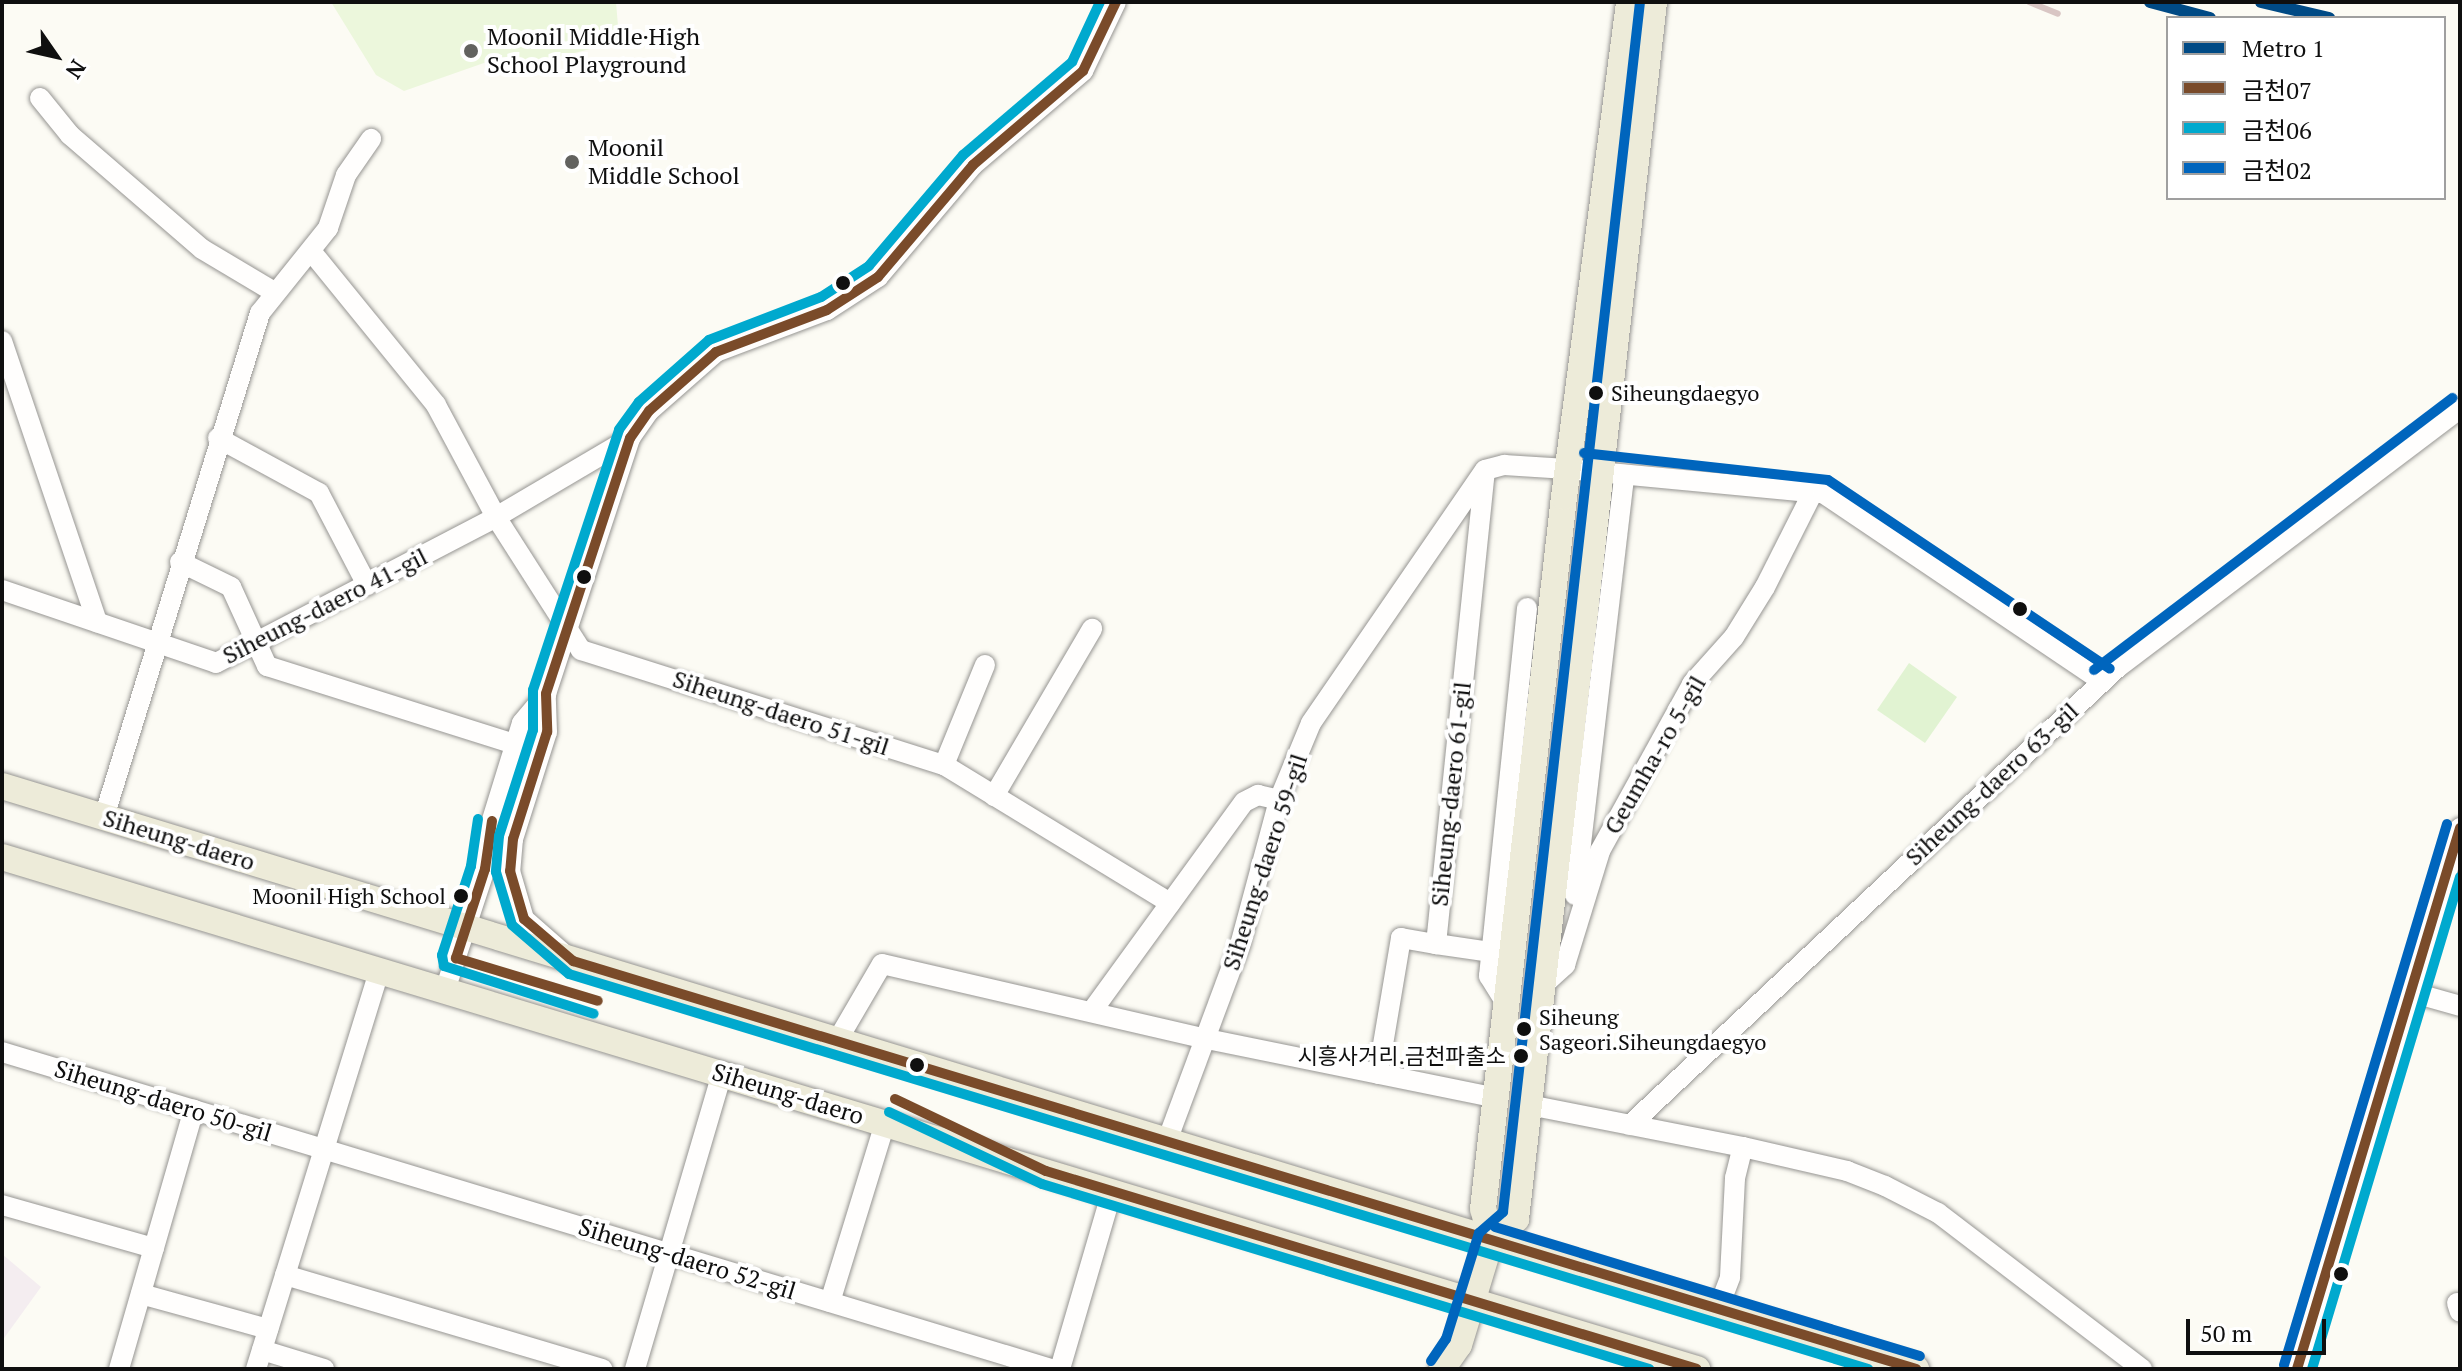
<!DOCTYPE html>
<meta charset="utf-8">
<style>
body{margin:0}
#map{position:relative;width:2462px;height:1371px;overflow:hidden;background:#fcfbf4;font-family:"PT Serif","Noto Sans KR",serif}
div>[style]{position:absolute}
.industrial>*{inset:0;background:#f4edf0}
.green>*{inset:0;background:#e1f3d2}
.pitch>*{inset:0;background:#ecf7dc}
.roads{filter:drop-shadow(0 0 2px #969592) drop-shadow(0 0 2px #969592)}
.minor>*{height:20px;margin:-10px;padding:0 10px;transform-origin:10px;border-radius:10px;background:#fffefd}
.major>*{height:26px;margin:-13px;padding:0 13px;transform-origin:13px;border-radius:13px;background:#edebd9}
.rail>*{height:6px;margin:-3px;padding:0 3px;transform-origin:3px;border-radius:3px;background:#d9c6c4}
.bus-1>*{height:10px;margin:-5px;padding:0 5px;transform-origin:5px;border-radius:5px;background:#7a4b2a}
.bus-2>*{height:10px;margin:-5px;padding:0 5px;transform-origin:5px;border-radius:5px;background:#00a9ce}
.bus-3>*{height:10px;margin:-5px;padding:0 5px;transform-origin:5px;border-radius:5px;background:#0065bd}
.metro-1>*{height:12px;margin:-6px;padding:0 6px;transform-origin:6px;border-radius:6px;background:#004a85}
.dots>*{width:22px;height:22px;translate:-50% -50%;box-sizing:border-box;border:4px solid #fff;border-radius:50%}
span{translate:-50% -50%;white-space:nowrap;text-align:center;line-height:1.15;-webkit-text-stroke:8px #fff;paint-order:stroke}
.bus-label{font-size:22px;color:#0f0f0f}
.left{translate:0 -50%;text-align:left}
.right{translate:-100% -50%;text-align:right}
.poi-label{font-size:24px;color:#0f0f0f}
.street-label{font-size:24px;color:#0f0f0f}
.frame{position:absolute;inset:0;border:4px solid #0f0f0f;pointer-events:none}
.legend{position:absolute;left:2166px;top:16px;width:280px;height:184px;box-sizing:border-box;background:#fff;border:2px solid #9f9f9f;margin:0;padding:10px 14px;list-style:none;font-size:24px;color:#0f0f0f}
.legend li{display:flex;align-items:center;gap:16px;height:40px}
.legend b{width:40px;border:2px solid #9f9f9f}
.north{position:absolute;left:16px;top:16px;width:80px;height:80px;-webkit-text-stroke:6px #fff;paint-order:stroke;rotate:124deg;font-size:22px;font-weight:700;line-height:32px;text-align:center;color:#0f0f0f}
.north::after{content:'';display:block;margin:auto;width:28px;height:36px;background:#0f0f0f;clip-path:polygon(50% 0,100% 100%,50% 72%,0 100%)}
.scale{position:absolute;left:2186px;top:1319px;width:140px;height:36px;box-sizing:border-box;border:4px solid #0f0f0f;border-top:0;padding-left:10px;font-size:24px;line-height:28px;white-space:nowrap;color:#0f0f0f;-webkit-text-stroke:6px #fff;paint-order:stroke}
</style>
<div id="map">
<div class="industrial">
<i style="clip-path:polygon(2px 1254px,41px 1287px,2px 1341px)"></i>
</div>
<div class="green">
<i style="clip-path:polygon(1909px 663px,1957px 697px,1925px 743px,1877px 710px)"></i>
</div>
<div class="pitch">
<i style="clip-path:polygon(331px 2px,616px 2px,618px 26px,606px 45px,539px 62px,501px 57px,404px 91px,376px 75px)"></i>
</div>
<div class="roads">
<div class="minor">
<i style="left:40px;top:98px;width:48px;rotate:51deg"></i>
<i style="left:70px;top:135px;width:174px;rotate:40.8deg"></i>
<i style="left:202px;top:249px;width:84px;rotate:30.8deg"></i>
<i style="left:311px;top:251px;width:198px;rotate:50.9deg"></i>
<i style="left:436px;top:405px;width:127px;rotate:61.8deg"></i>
<i style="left:496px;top:517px;width:158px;rotate:57.4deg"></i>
<i style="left:581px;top:650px;width:381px;rotate:17.6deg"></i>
<i style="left:944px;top:765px;width:265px;rotate:31.4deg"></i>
<i style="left:2px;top:341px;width:297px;rotate:71.3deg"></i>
<i style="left:218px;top:438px;width:115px;rotate:28.6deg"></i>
<i style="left:319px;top:493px;width:104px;rotate:62.4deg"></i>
<i style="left:180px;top:562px;width:57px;rotate:26.1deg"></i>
<i style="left:231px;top:587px;width:87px;rotate:65.5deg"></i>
<i style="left:267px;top:666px;width:286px;rotate:17.5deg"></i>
<i style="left:2px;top:590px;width:226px;rotate:18.8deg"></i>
<i style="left:216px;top:663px;width:316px;rotate:-27.5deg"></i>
<i style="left:496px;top:517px;width:156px;rotate:-30.5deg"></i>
<i style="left:944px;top:765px;width:108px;rotate:-67.7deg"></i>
<i style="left:994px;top:796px;width:194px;rotate:-59.6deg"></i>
<i style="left:104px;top:817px;width:528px;rotate:-72.8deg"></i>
<i style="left:260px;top:313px;width:109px;rotate:-51.3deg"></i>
<i style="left:328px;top:228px;width:56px;rotate:-71.2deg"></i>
<i style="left:346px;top:175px;width:44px;rotate:-55.2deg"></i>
<i style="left:513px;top:839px;width:32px;rotate:95deg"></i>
<i style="left:510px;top:871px;width:50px;rotate:73.7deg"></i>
<i style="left:524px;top:919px;width:53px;rotate:41.2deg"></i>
<i style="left:485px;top:869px;width:41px;rotate:-47deg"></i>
<i style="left:513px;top:839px;width:112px;rotate:-72.4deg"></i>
<i style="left:547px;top:732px;width:38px;rotate:-92deg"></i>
<i style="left:1575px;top:895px;width:423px;rotate:-83.3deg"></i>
<i style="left:1436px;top:944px;width:56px;rotate:8.3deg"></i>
<i style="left:1543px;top:985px;width:30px;rotate:-42deg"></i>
<i style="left:1565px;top:965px;width:119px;rotate:-72.9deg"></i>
<i style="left:1600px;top:851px;width:191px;rotate:-61.1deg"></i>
<i style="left:1692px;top:684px;width:63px;rotate:-48.2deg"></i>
<i style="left:1734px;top:637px;width:59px;rotate:-58.2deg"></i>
<i style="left:1765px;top:587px;width:106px;rotate:-63.2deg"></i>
<i style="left:445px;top:990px;width:127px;rotate:-71.7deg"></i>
<i style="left:485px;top:869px;width:33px;rotate:-87deg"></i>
<i style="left:487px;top:836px;width:118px;rotate:-72.8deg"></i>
<i style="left:522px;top:723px;width:38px;rotate:-50deg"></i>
<i style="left:546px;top:694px;width:269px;rotate:-71.8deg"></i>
<i style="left:630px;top:438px;width:33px;rotate:-55deg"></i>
<i style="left:649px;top:411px;width:89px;rotate:-41.4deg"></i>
<i style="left:716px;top:352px;width:119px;rotate:-20.7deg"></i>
<i style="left:827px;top:310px;width:61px;rotate:-32.9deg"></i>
<i style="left:878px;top:277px;width:147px;rotate:-49.7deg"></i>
<i style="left:973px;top:165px;width:145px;rotate:-40.5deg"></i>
<i style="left:1083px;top:71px;width:76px;rotate:-64.4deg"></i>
<i style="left:2411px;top:992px;width:51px;rotate:15.9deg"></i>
<i style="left:1509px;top:1008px;width:38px;rotate:-122deg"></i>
<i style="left:1489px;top:976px;width:370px;rotate:-84.1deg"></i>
<i style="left:1092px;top:1011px;width:258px;rotate:-54deg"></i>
<i style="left:1244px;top:802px;width:16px;rotate:-27deg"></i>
<i style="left:1258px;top:795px;width:22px;rotate:13deg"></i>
<i style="left:837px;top:1041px;width:89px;rotate:-59.7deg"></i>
<i style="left:882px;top:964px;width:334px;rotate:13deg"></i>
<i style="left:1207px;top:1039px;width:296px;rotate:11.5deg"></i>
<i style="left:2px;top:1052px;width:1096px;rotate:16.81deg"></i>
<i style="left:1378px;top:1074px;width:138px;rotate:-80.4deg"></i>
<i style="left:1401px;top:938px;width:36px;rotate:10deg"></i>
<i style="left:1436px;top:944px;width:475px;rotate:-84.1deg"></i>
<i style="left:1529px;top:1105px;width:218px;rotate:11.1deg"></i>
<i style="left:1743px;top:1147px;width:107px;rotate:13deg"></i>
<i style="left:1847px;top:1171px;width:41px;rotate:21.5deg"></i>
<i style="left:1885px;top:1186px;width:59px;rotate:27deg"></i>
<i style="left:1938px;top:1213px;width:257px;rotate:37.4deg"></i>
<i style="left:1630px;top:1125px;width:668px;rotate:-43.18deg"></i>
<i style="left:2117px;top:668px;width:430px;rotate:-37.1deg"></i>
<i style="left:1167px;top:1141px;width:209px;rotate:-69.6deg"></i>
<i style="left:1240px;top:945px;width:150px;rotate:-74.9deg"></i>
<i style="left:1279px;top:800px;width:83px;rotate:-67.4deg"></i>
<i style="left:1311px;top:723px;width:307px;rotate:-55.5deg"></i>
<i style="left:1485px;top:470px;width:20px;rotate:-15deg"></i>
<i style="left:1504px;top:465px;width:63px;rotate:3.6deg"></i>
<i style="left:1567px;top:469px;width:257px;rotate:5.4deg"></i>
<i style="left:1823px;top:493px;width:336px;rotate:34deg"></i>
<i style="left:2px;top:1205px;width:158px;rotate:15.8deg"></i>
<i style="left:285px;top:1275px;width:331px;rotate:16.5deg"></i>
<i style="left:141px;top:1294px;width:132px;rotate:15.4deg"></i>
<i style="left:830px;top:1302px;width:187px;rotate:-72.9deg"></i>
<i style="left:2457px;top:1303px;width:9px;rotate:72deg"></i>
<i style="left:1718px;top:1309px;width:34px;rotate:-69deg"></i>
<i style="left:1730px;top:1277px;width:99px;rotate:-87.1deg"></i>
<i style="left:1735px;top:1178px;width:32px;rotate:-76deg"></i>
<i style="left:262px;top:1350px;width:65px;rotate:17deg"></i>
<i style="left:119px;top:1369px;width:270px;rotate:-73.9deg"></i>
<i style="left:256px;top:1369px;width:417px;rotate:-72.8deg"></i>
<i style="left:635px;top:1369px;width:308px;rotate:-73.6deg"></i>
<i style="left:1060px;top:1369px;width:185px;rotate:-73.7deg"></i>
<i style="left:2297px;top:1369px;width:565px;rotate:-73.23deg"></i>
</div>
<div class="major">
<i style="left:2px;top:786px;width:2001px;rotate:16.94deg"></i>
<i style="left:2px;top:857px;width:1771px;rotate:16.81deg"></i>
<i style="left:1491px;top:1240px;width:33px;rotate:-40deg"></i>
<i style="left:1516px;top:1219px;width:1225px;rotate:-83.53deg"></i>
<i style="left:1442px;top:1369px;width:29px;rotate:-55deg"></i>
<i style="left:1459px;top:1345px;width:110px;rotate:-73.1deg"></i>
<i style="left:1491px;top:1240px;width:32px;rotate:-104deg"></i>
<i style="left:1483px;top:1209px;width:717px;rotate:-83.51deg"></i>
<i style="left:1564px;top:497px;width:499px;rotate:-82.5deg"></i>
</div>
</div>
<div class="rail">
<i style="left:2029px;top:2px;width:31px;rotate:22deg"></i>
</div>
<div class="bus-1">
<i style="left:1116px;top:2px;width:76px;rotate:115.6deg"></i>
<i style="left:1083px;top:71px;width:145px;rotate:139.5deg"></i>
<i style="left:973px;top:165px;width:147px;rotate:130.3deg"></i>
<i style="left:878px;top:277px;width:61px;rotate:147.1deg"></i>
<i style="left:827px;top:310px;width:119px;rotate:159.3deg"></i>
<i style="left:716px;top:352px;width:89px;rotate:138.6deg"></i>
<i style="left:649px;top:411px;width:33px;rotate:125deg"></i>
<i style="left:630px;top:438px;width:269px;rotate:108.2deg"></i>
<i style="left:546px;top:694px;width:38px;rotate:88deg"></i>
<i style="left:547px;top:732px;width:112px;rotate:107.6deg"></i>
<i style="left:513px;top:839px;width:32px;rotate:95deg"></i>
<i style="left:510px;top:871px;width:50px;rotate:73.7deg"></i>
<i style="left:524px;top:919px;width:65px;rotate:40.6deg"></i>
<i style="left:573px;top:961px;width:1404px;rotate:16.9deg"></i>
<i style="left:492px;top:821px;width:49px;rotate:98.3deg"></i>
<i style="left:485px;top:869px;width:94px;rotate:108deg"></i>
<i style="left:456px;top:958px;width:148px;rotate:16.8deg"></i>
<i style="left:895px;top:1099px;width:167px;rotate:25.5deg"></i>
<i style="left:1046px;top:1171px;width:680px;rotate:16.92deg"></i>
<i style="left:2297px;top:1369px;width:565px;rotate:-73.23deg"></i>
</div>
<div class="bus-2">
<i style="left:1100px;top:2px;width:66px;rotate:115deg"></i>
<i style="left:1072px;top:62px;width:143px;rotate:139.5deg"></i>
<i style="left:963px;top:155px;width:145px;rotate:130.3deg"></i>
<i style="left:869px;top:266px;width:57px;rotate:147.1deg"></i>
<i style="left:821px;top:297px;width:120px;rotate:159deg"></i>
<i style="left:709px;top:340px;width:94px;rotate:138.5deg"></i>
<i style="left:639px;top:402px;width:34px;rotate:126deg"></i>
<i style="left:619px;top:430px;width:274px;rotate:108.3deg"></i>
<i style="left:533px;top:690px;width:40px;rotate:90deg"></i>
<i style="left:533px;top:730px;width:111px;rotate:107.8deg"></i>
<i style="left:499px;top:836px;width:36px;rotate:95deg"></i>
<i style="left:496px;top:872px;width:55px;rotate:73.2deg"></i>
<i style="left:512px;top:925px;width:75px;rotate:40.7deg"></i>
<i style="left:569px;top:974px;width:1358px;rotate:16.91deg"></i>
<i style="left:478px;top:819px;width:48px;rotate:98.5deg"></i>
<i style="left:471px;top:866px;width:94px;rotate:108deg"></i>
<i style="left:442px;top:955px;width:11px;rotate:80deg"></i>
<i style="left:444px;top:966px;width:157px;rotate:17.7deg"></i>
<i style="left:889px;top:1112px;width:169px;rotate:25.2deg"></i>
<i style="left:1042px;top:1184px;width:635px;rotate:16.95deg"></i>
<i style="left:2312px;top:1369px;width:514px;rotate:-73.26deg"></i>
</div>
<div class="bus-3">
<i style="left:1584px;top:453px;width:245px;rotate:6.3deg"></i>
<i style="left:1828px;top:480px;width:339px;rotate:33.8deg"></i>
<i style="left:2094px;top:670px;width:450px;rotate:-37.2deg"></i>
<i style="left:1495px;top:1227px;width:444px;rotate:16.9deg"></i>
<i style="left:1431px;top:1361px;width:27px;rotate:-56deg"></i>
<i style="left:1446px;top:1339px;width:111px;rotate:-72.7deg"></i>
<i style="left:1479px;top:1233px;width:32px;rotate:-41deg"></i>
<i style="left:1503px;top:1212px;width:1218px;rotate:-83.54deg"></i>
<i style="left:2284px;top:1365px;width:565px;rotate:-73.23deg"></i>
</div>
<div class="metro-1">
<i style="left:2150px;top:2px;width:62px;rotate:14.9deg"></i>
<i style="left:2261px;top:2px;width:70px;rotate:13.2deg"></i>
</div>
<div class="dots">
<i style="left:471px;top:51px;background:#62625f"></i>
<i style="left:572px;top:162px;background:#62625f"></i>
<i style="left:843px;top:283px;background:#0f0f0f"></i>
<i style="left:1596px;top:393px;background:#0f0f0f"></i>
<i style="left:584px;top:577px;background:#0f0f0f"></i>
<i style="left:2020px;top:609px;background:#0f0f0f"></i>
<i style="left:461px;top:896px;background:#0f0f0f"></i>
<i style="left:1524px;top:1029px;background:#0f0f0f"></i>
<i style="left:1521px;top:1056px;background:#0f0f0f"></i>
<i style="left:917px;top:1065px;background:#0f0f0f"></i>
<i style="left:2341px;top:1274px;background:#0f0f0f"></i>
</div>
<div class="bus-label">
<span class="left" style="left:1611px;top:393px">Siheungdaegyo</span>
<span class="right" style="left:446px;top:896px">Moonil High School</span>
<span class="left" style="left:1539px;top:1029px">Siheung<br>Sageori.Siheungdaegyo</span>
<span class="right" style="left:1506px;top:1056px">시흥사거리.금천파출소</span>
</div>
<div class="poi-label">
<span class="left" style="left:487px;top:51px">Moonil Middle·High<br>School Playground</span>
<span class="left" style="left:588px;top:162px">Moonil<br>Middle School</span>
</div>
<div class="street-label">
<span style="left:325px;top:606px;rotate:-27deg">Siheung-daero 41-gil</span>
<span style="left:781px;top:713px;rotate:18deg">Siheung-daero 51-gil</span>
<span style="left:1655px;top:755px;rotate:-60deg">Geumha-ro 5-gil</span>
<span style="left:1992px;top:784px;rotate:-43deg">Siheung-daero 63-gil</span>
<span style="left:1451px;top:794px;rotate:-84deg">Siheung-daero 61-gil</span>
<span style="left:179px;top:840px;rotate:17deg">Siheung-daero</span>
<span style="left:1265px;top:862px;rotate:-72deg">Siheung-daero 59-gil</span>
<span style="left:788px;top:1094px;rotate:17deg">Siheung-daero</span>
<span style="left:163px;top:1101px;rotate:17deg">Siheung-daero 50-gil</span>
<span style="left:687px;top:1259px;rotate:17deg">Siheung-daero 52-gil</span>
</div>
<div class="frame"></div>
<ul class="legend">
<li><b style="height:10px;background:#004a85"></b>Metro 1</li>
<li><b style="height:10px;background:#7a4b2a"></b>금천07</li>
<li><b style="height:10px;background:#00a9ce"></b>금천06</li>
<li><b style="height:10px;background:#0065bd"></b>금천02</li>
</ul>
<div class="north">N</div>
<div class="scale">50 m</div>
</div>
